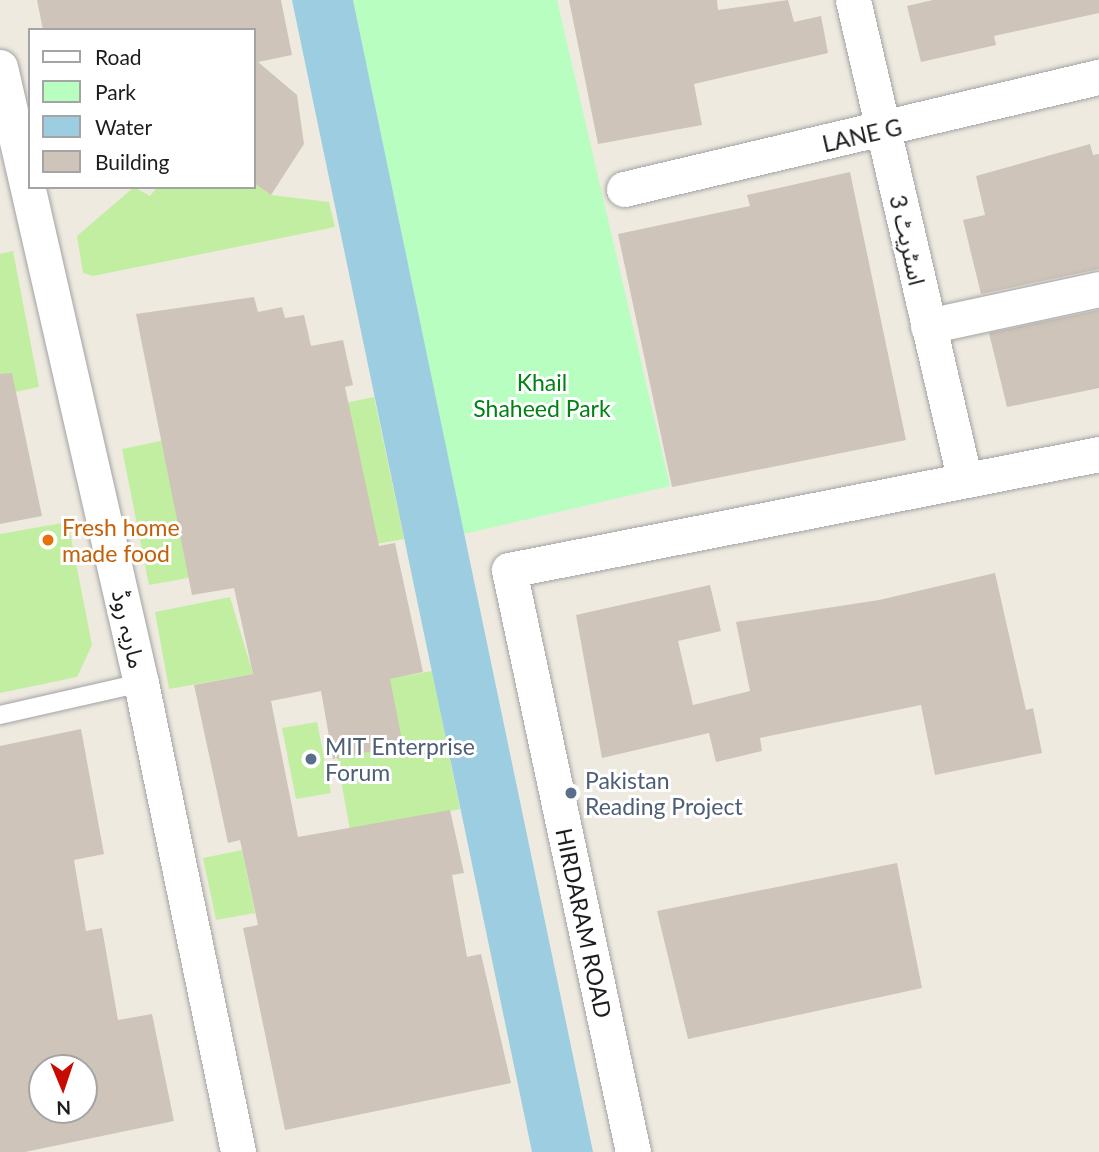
<!DOCTYPE html>
<meta charset="utf-8">
<style>
body{margin:0}
#map{position:relative;width:1099px;height:1152px;overflow:hidden;background:#eeeae0;font-family:Lato,"Noto Sans Arabic",sans-serif}
div>[style]{position:absolute}
.grass>*{inset:0;background:#c2eea1}
.park>*{inset:0;background:#b8fec1}
.water>*{inset:0;background:#9ccde0}
.building>*{inset:0;background:#cec4b9}
.roads{filter:drop-shadow(0 0 2px #a3a3a3) drop-shadow(0 0 2px #a3a3a3)}
.lane>*{height:18px;margin:-9px;padding:0 9px;transform-origin:9px;border-radius:9px;background:#fff}
.street>*{height:35px;margin:-17.5px;padding:0 17.5px;transform-origin:17.5px;border-radius:17.5px;background:#fff}
.dots>*{width:19px;height:19px;translate:-50% -50%;box-sizing:border-box;border:4px solid #fff;border-radius:50%}
span{translate:-50% -50%;white-space:nowrap;text-align:center;line-height:1.15;-webkit-text-stroke:6px #fff;paint-order:stroke}
.street-label{font-size:23px;color:#1c1c1c}
.park-label{font-size:23px;color:#028214}
.food-label{font-size:23px;color:#c56008}
.left{translate:0 -50%;text-align:left}
.service-label{font-size:23px;color:#4e5e75}
.legend{position:absolute;left:28px;top:28px;width:228px;height:161px;box-sizing:border-box;background:#fff;border:2px solid #a4a4a4;margin:0;padding:9px 12px;list-style:none;font-size:21px;color:#1c1c1c}
.legend li{display:flex;align-items:center;gap:14px;height:35px}
.legend b{width:35px;border:2px solid #a4a4a4}
.north{position:absolute;left:28px;top:1054px;width:70px;height:70px;box-sizing:border-box;background:#fff;border:2px solid #a4a4a4;border-radius:50%;rotate:178deg;font-size:19px;font-weight:700;line-height:28px;text-align:center;color:#1c1c1c}
.north::after{content:'';display:block;margin:auto;width:24px;height:32px;background:#c80b00;clip-path:polygon(50% 0,100% 100%,50% 72%,0 100%)}
</style>
<div id="map">
<div class="grass">
<i style="clip-path:polygon(254px 183px,271px 195px,329px 202px,335px 227px,93px 276px,83px 273px,77px 236px,134px 187px,150px 196px,157px 187px,254px 187px)"></i>
<i style="clip-path:polygon(13px 251px,39px 387px,0 395px,0 254px)"></i>
<i style="clip-path:polygon(374px 397px,404px 539px,149px 585px,122px 449px)"></i>
<i style="clip-path:polygon(68px 522px,92px 645px,77px 677px,0 693px,0 534px)"></i>
<i style="clip-path:polygon(230px 597px,253px 674px,169px 689px,155px 612px)"></i>
<i style="clip-path:polygon(432px 671px,460px 809px,350px 830px,337px 758px,389px 679px)"></i>
<i style="clip-path:polygon(317px 722px,331px 793px,296px 799px,282px 728px)"></i>
<i style="clip-path:polygon(242px 850px,255px 913px,216px 920px,203px 858px)"></i>
</div>
<div class="park">
<i style="clip-path:polygon(353px 0,557px 0,670px 486px,464px 534px)"></i>
</div>
<div class="water">
<i style="clip-path:polygon(292px 0,353px 0,593px 1152px,532px 1152px)"></i>
</div>
<div class="building">
<i style="clip-path:polygon(37px 0,281px 0,292px 55px,258px 62px,297px 95px,304px 144px,271px 195px,254px 183px,254px 30px,43px 30px)"></i>
<i style="clip-path:polygon(569px 0,717px 0,718px 10px,788px 0,794px 22px,821px 16px,828px 53px,694px 84px,702px 125px,598px 144px)"></i>
<i style="clip-path:polygon(933px 0,1099px 0,1099px 13px,994px 36px,996px 45px,921px 62px,907px 6px)"></i>
<i style="clip-path:polygon(1090px 144px,1093px 155px,1099px 154px,1099px 269px,981px 294px,963px 220px,985px 215px,976px 176px)"></i>
<i style="clip-path:polygon(850px 172px,906px 440px,672px 487px,618px 234px,750px 206px,747px 195px)"></i>
<i style="clip-path:polygon(254px 297px,258px 312px,282px 307px,285px 318px,304px 315px,311px 346px,343px 340px,353px 385px,345px 387px,379px 546px,395px 543px,423px 672px,390px 679px,403px 745px,333px 759px,321px 691px,271px 701px,298px 837px,450px 810px,464px 873px,452px 875px,467px 957px,481px 954px,511px 1083px,285px 1130px,243px 928px,258px 925px,240px 840px,228px 843px,194px 685px,253px 674px,234px 588px,192px 595px,136px 314px)"></i>
<i style="clip-path:polygon(1099px 310px,1099px 388px,1007px 407px,989px 333px)"></i>
<i style="clip-path:polygon(12px 373px,42px 516px,0 524px,0 374px)"></i>
<i style="clip-path:polygon(995px 573px,1026px 710px,1033px 708px,1042px 753px,935px 775px,921px 705px,760px 738px,762px 751px,716px 762px,709px 733px,602px 758px,576px 615px,710px 585px,721px 631px,678px 641px,693px 705px,750px 691px,736px 622px,879px 600px)"></i>
<i style="clip-path:polygon(evenodd,81px 729px,104px 854px,74px 860px,86px 931px,102px 928px,118px 1020px,152px 1014px,174px 1121px,25px 1152px,0 1152px,0 746px,81px 729px,42px 1068px,84px 1068px,84px 1110px,42px 1110px,42px 1068px)"></i>
<i style="clip-path:polygon(897px 863px,922px 988px,688px 1039px,657px 911px)"></i>
</div>
<div class="roads">
<div class="lane">
<i style="left:0;top:715px;width:145px;rotate:-12.8deg"></i>
</div>
<div class="street">
<i style="left:853px;top:0;width:493px;rotate:76.9deg"></i>
<i style="left:0;top:67px;width:632px;rotate:77.11deg"></i>
<i style="left:141px;top:683px;width:479px;rotate:78.3deg"></i>
<i style="left:624px;top:189px;width:488px;rotate:-13.3deg"></i>
<i style="left:928px;top:326px;width:175px;rotate:-12.2deg"></i>
<i style="left:633px;top:1152px;width:595px;rotate:-102.03deg"></i>
<i style="left:509px;top:570px;width:601px;rotate:-11.12deg"></i>
</div>
</div>
<div class="dots">
<i style="left:48px;top:540px;background:#e8710a"></i>
<i style="left:311px;top:759px;background:#5c6f8a"></i>
<i style="left:571px;top:793px;background:#5c6f8a"></i>
</div>
<div class="street-label">
<span style="left:862px;top:135px;rotate:-13deg">LANE G</span>
<span style="left:908px;top:240px;rotate:77deg">اسٹریٹ 3</span>
<span style="left:129px;top:629px;rotate:77deg">ماریہ روڈ</span>
<span style="left:584px;top:923px;rotate:78deg">HIRDARAM ROAD</span>
</div>
<div class="park-label">
<span style="left:542px;top:395px">Khail<br>Shaheed Park</span>
</div>
<div class="food-label">
<span class="left" style="left:62px;top:540px">Fresh home<br>made food</span>
</div>
<div class="service-label">
<span class="left" style="left:325px;top:759px">MIT Enterprise<br>Forum</span>
<span class="left" style="left:585px;top:793px">Pakistan<br>Reading Project</span>
</div>
<ul class="legend">
<li><b style="height:9px;background:#fff"></b>Road</li>
<li><b style="height:19px;background:#b8fec1"></b>Park</li>
<li><b style="height:19px;background:#9ccde0"></b>Water</li>
<li><b style="height:19px;background:#cec4b9"></b>Building</li>
</ul>
<div class="north">N</div>
</div>
